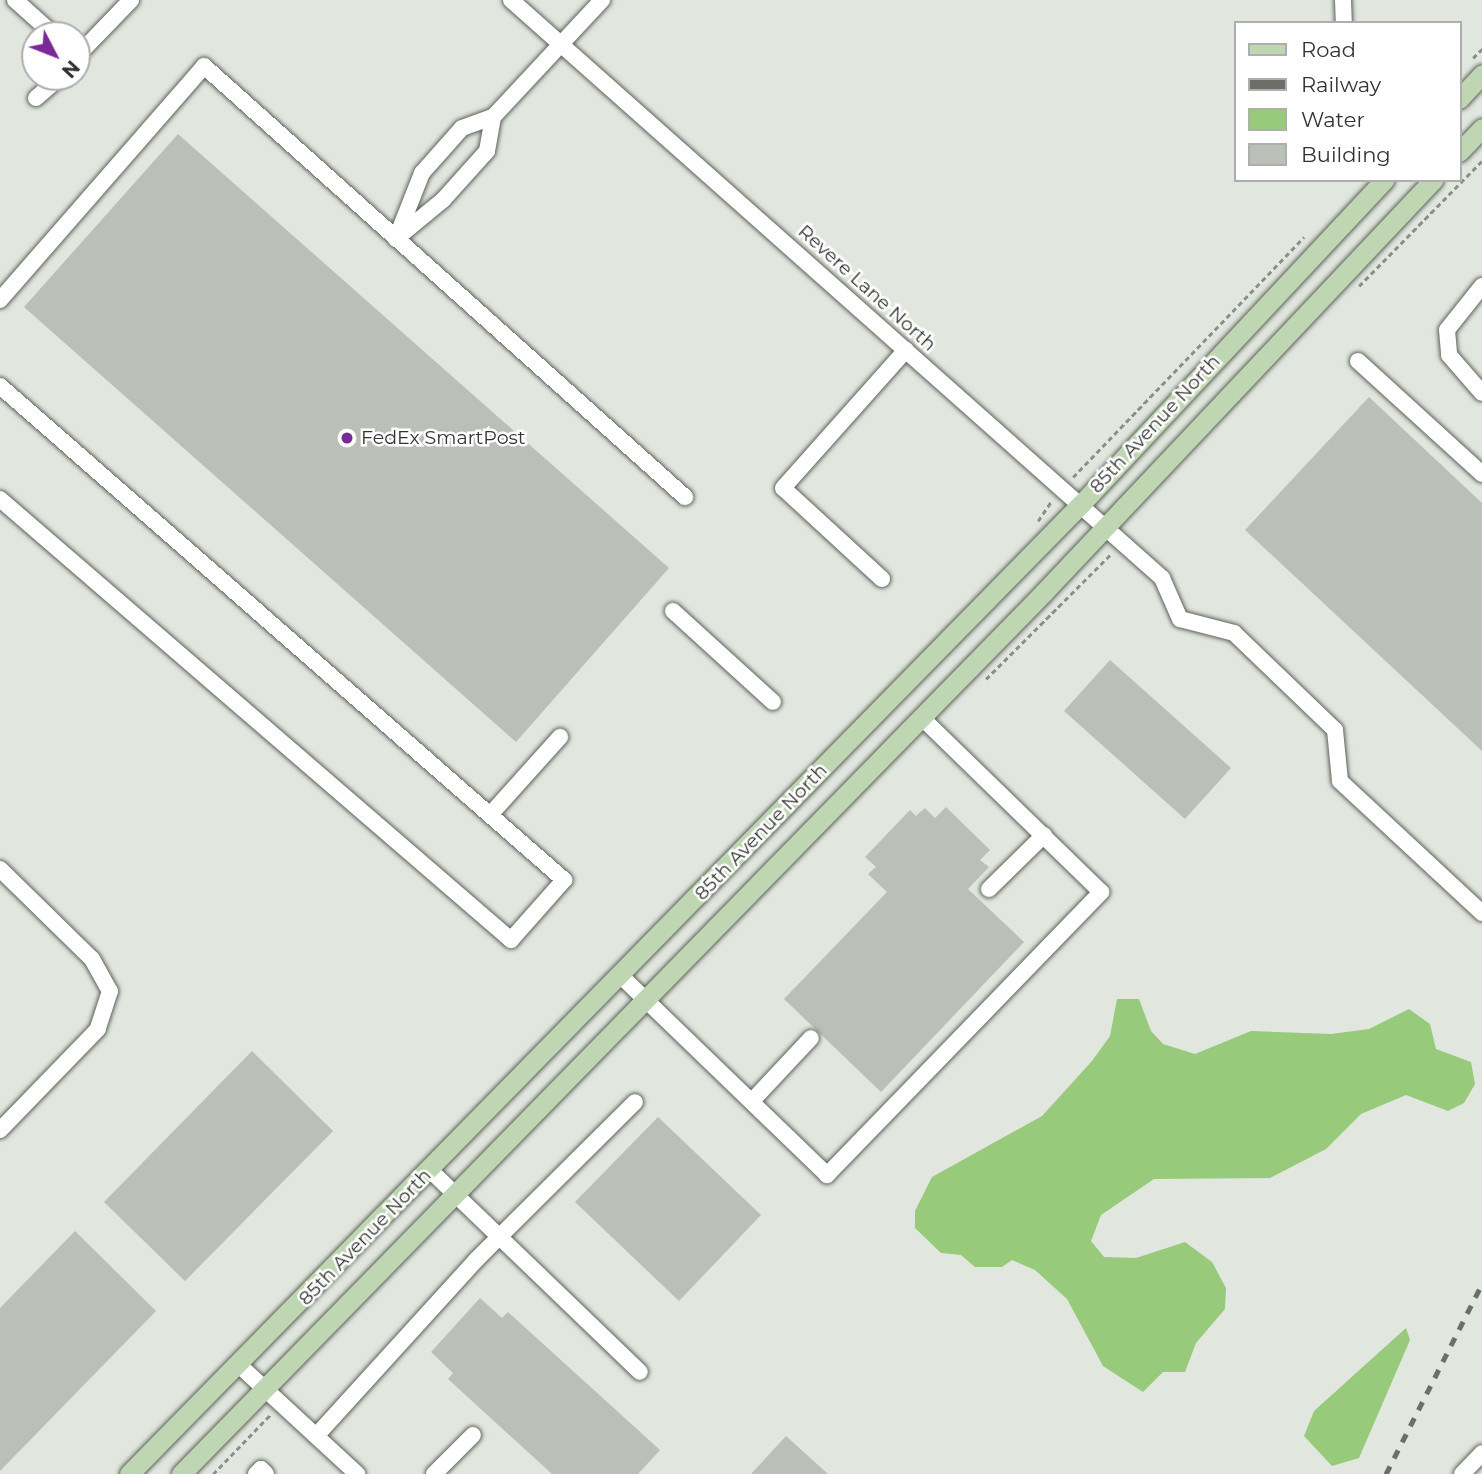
<!DOCTYPE html>
<style>
body{margin:0}
#map{position:relative;width:1482px;height:1474px;overflow:hidden;background:#e1e7de;font-family:Montserrat,sans-serif}
div>[style]{position:absolute}
.water>*{inset:0;background:#97ca7a}
.building>*{inset:0;background:#babfb7}
.path>*{height:2.5px;margin-top:-1.25px;transform-origin:0;background:repeating-linear-gradient(90deg,#8b8f89 0 5px,transparent 0 8.5px)}
.roads{filter:drop-shadow(0 0 2px #5d625a) drop-shadow(0 0 2px #5d625a)}
.minor>*{height:16px;margin:-8px;padding:0 8px;transform-origin:8px;border-radius:8px;background:#fff}
.major>*{height:19px;margin:-9.5px;padding:0 9.5px;transform-origin:9.5px;border-radius:9.5px;background:#bed6b2}
.rail>*{height:5px;margin-top:-2.5px;transform-origin:0;background:repeating-linear-gradient(90deg,#6b6e69 0 9px,transparent 0 18px)}
.dots>*{width:19px;height:19px;translate:-50% -50%;box-sizing:border-box;border:4px solid #fff;border-radius:50%}
span{translate:-50% -50%;white-space:nowrap;text-align:center;line-height:1.15;-webkit-text-stroke:5px #fff;paint-order:stroke}
.street-label{font-size:19px;color:#323431}
.poi-label{font-size:19px;color:#323431}
.left{translate:0 -50%;text-align:left}
.legend{position:absolute;left:1234px;top:21px;width:228px;height:161px;box-sizing:border-box;background:#fff;border:2px solid #adaead;margin:0;padding:9px 12px;list-style:none;font-size:21px;color:#323431}
.legend li{display:flex;align-items:center;gap:14px;height:35px}
.legend b{width:35px;border:2px solid #adaead}
.north{position:absolute;left:21px;top:21px;width:70px;height:70px;box-sizing:border-box;background:#fff;border:2px solid #adaead;border-radius:50%;rotate:132deg;font-size:19px;font-weight:700;line-height:28px;text-align:center;color:#323431}
.north::after{content:'';display:block;margin:auto;width:24px;height:32px;background:#7a2999;clip-path:polygon(50% 0,100% 100%,50% 72%,0 100%)}
</style>
<div id="map">
<div class="water">
<i style="clip-path:polygon(1117px 999px,1139px 999px,1151px 1031px,1163px 1044px,1195px 1054px,1251px 1031px,1331px 1034px,1369px 1029px,1409px 1009px,1430px 1024px,1436px 1049px,1471px 1062px,1475px 1084px,1464px 1103px,1448px 1111px,1406px 1095px,1361px 1114px,1326px 1149px,1270px 1178px,1154px 1179px,1101px 1215px,1091px 1241px,1104px 1257px,1136px 1258px,1185px 1242px,1212px 1262px,1226px 1288px,1225px 1309px,1196px 1343px,1185px 1372px,1163px 1372px,1143px 1392px,1103px 1366px,1067px 1299px,1035px 1270px,1012px 1260px,1002px 1267px,975px 1267px,961px 1255px,941px 1253px,915px 1228px,915px 1211px,932px 1177px,1042px 1116px,1092px 1061px,1110px 1036px)"></i>
<i style="clip-path:polygon(1406px 1328px,1410px 1340px,1359px 1458px,1332px 1466px,1304px 1436px,1314px 1411px)"></i>
</div>
<div class="building">
<i style="clip-path:polygon(178px 134px,669px 568px,516px 742px,24px 307px)"></i>
<i style="clip-path:polygon(1369px 397px,1482px 503px,1482px 751px,1245px 530px)"></i>
<i style="clip-path:polygon(1110px 660px,1231px 768px,1185px 819px,1064px 711px)"></i>
<i style="clip-path:polygon(946px 807px,990px 850px,980px 860px,989px 867px,968px 889px,1024px 942px,881px 1092px,784px 999px,887px 892px,868px 874px,876px 867px,865px 857px,910px 810px,916px 816px,925px 808px,935px 818px)"></i>
<i style="clip-path:polygon(252px 1051px,333px 1131px,185px 1281px,104px 1202px)"></i>
<i style="clip-path:polygon(658px 1117px,761px 1215px,679px 1301px,575px 1202px)"></i>
<i style="clip-path:polygon(75px 1231px,156px 1311px,0 1471px,0 1308px)"></i>
<i style="clip-path:polygon(480px 1298px,502px 1318px,508px 1312px,660px 1450px,638px 1474px,552px 1474px,448px 1379px,453px 1373px,431px 1352px)"></i>
<i style="clip-path:polygon(786px 1436px,828px 1474px,751px 1474px)"></i>
</div>
<div class="path">
<i style="left:1473px;top:58px;width:13px;rotate:-45deg"></i>
<i style="left:1359px;top:286px;width:175px;rotate:-45.5deg"></i>
<i style="left:1073px;top:477px;width:333px;rotate:-46.1deg"></i>
<i style="left:1038px;top:521px;width:25px;rotate:-56deg"></i>
<i style="left:986px;top:679px;width:178px;rotate:-45deg"></i>
<i style="left:213px;top:1474px;width:83px;rotate:-46deg"></i>
</div>
<div class="roads">
<div class="minor">
<i style="left:15px;top:0;width:52px;rotate:41.9deg"></i>
<i style="left:511px;top:0;width:871px;rotate:41.6deg"></i>
<i style="left:1162px;top:578px;width:45px;rotate:66.3deg"></i>
<i style="left:1180px;top:619px;width:56px;rotate:14.5deg"></i>
<i style="left:1234px;top:633px;width:140px;rotate:43.8deg"></i>
<i style="left:1335px;top:730px;width:51px;rotate:84.4deg"></i>
<i style="left:1340px;top:781px;width:194px;rotate:42.9deg"></i>
<i style="left:1343px;top:0;width:23px;rotate:88deg"></i>
<i style="left:77px;top:56px;width:78px;rotate:-46deg"></i>
<i style="left:36px;top:98px;width:32px;rotate:-41deg"></i>
<i style="left:398px;top:237px;width:58px;rotate:-39.4deg"></i>
<i style="left:443px;top:200px;width:66px;rotate:-48.1deg"></i>
<i style="left:487px;top:151px;width:35px;rotate:-80deg"></i>
<i style="left:396px;top:239px;width:71px;rotate:-68.5deg"></i>
<i style="left:422px;top:173px;width:60px;rotate:-48.4deg"></i>
<i style="left:462px;top:128px;width:33px;rotate:-20deg"></i>
<i style="left:493px;top:117px;width:160px;rotate:-47deg"></i>
<i style="left:1482px;top:286px;width:56px;rotate:128.5deg"></i>
<i style="left:1447px;top:330px;width:25px;rotate:85deg"></i>
<i style="left:1449px;top:355px;width:50px;rotate:49deg"></i>
<i style="left:0;top:300px;width:310px;rotate:-48.9deg"></i>
<i style="left:204px;top:66px;width:646px;rotate:41.86deg"></i>
<i style="left:1358px;top:361px;width:168px;rotate:42.3deg"></i>
<i style="left:0;top:386px;width:750px;rotate:41.21deg"></i>
<i style="left:564px;top:880px;width:80px;rotate:131.5deg"></i>
<i style="left:511px;top:940px;width:675px;rotate:-139.21deg"></i>
<i style="left:882px;top:579px;width:134px;rotate:-137.4deg"></i>
<i style="left:783px;top:488px;width:185px;rotate:-48.3deg"></i>
<i style="left:673px;top:611px;width:135px;rotate:42.3deg"></i>
<i style="left:490px;top:815px;width:105px;rotate:-48.1deg"></i>
<i style="left:0;top:869px;width:129px;rotate:44.4deg"></i>
<i style="left:92px;top:959px;width:37px;rotate:61deg"></i>
<i style="left:110px;top:991px;width:40px;rotate:108deg"></i>
<i style="left:98px;top:1029px;width:141px;rotate:134.1deg"></i>
<i style="left:989px;top:889px;width:77px;rotate:-44.5deg"></i>
<i style="left:620px;top:975px;width:288px;rotate:44deg"></i>
<i style="left:827px;top:1175px;width:394px;rotate:-45.9deg"></i>
<i style="left:1101px;top:892px;width:250px;rotate:-135.8deg"></i>
<i style="left:752px;top:1101px;width:86px;rotate:-46.9deg"></i>
<i style="left:430px;top:1170px;width:291px;rotate:43.9deg"></i>
<i style="left:239px;top:1365px;width:161px;rotate:42.7deg"></i>
<i style="left:316px;top:1436px;width:238px;rotate:-47.7deg"></i>
<i style="left:476px;top:1260px;width:224px;rotate:-44.8deg"></i>
<i style="left:256px;top:1474px;width:7px;rotate:-45deg"></i>
<i style="left:261px;top:1469px;width:7px;rotate:45deg"></i>
<i style="left:434px;top:1474px;width:55px;rotate:-45deg"></i>
<i style="left:1462px;top:1474px;width:29px;rotate:-46deg"></i>
</div>
<div class="major">
<i style="left:1459px;top:99px;width:34px;rotate:-47deg"></i>
<i style="left:1459px;top:152px;width:33px;rotate:-46deg"></i>
<i style="left:129px;top:1474px;width:1359px;rotate:-45.54deg"></i>
<i style="left:1081px;top:504px;width:444px;rotate:-46.9deg"></i>
<i style="left:181px;top:1474px;width:1234px;rotate:-45.62deg"></i>
<i style="left:1044px;top:592px;width:567px;rotate:-46.64deg"></i>
</div>
</div>
<div class="rail">
<i style="left:1386px;top:1474px;width:213px;rotate:-63.2deg"></i>
</div>
<div class="dots">
<i style="left:347px;top:438px;background:#7a2999"></i>
</div>
<div class="street-label">
<span style="left:867px;top:288px;rotate:42deg">Revere Lane North</span>
<span style="left:1155px;top:424px;rotate:-47deg">85th Avenue North</span>
<span style="left:761px;top:832px;rotate:-46deg">85th Avenue North</span>
<span style="left:365px;top:1237px;rotate:-46deg">85th Avenue North</span>
</div>
<div class="poi-label">
<span class="left" style="left:361px;top:438px">FedEx SmartPost</span>
</div>
<ul class="legend">
<li><b style="height:9px;background:#bed6b2"></b>Road</li>
<li><b style="height:9px;background:#6b6e69"></b>Railway</li>
<li><b style="height:19px;background:#97ca7a"></b>Water</li>
<li><b style="height:19px;background:#babfb7"></b>Building</li>
</ul>
<div class="north">N</div>
</div>
